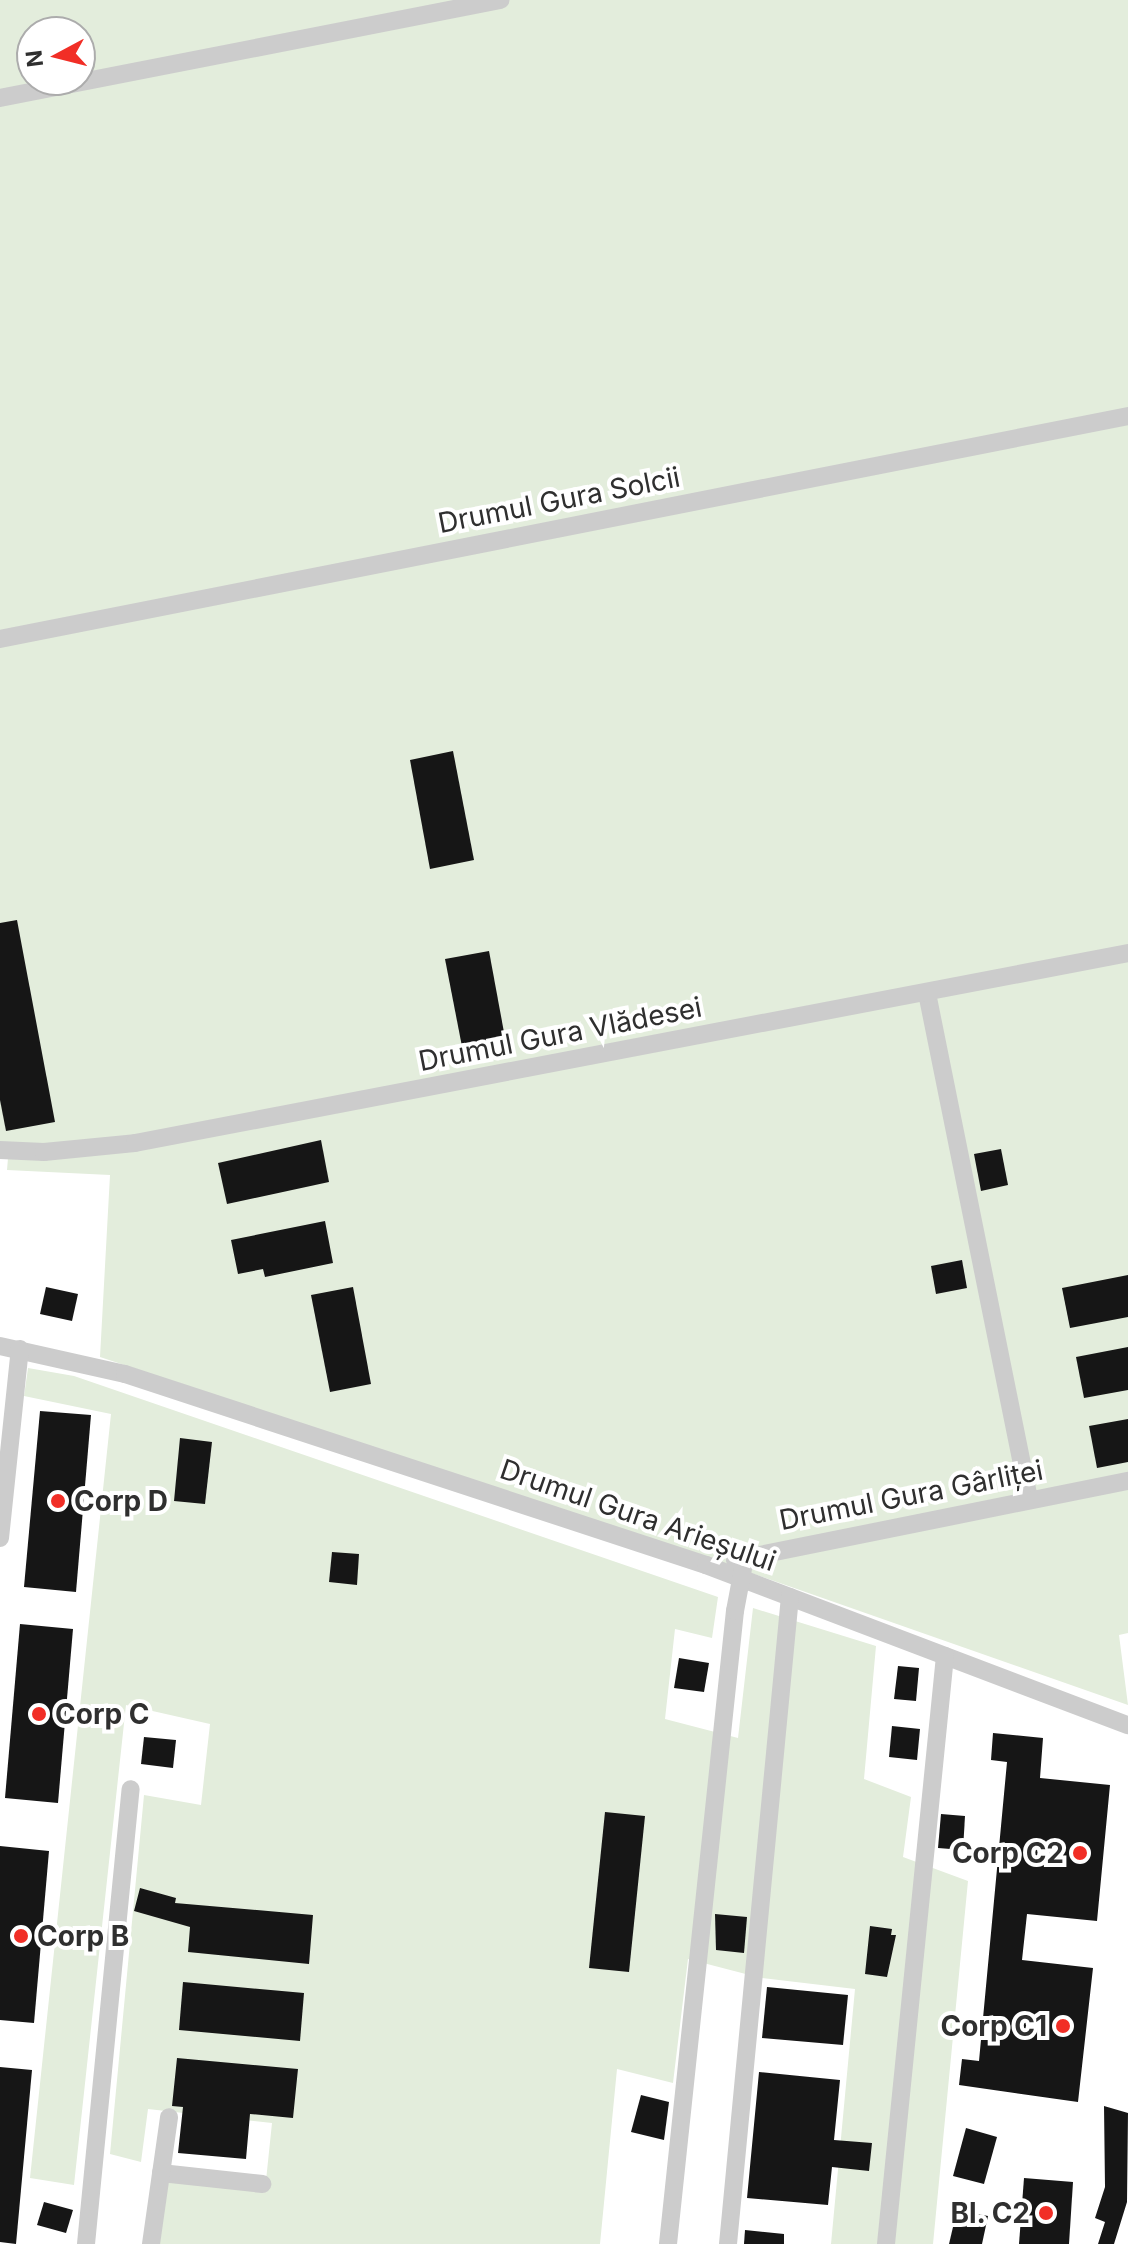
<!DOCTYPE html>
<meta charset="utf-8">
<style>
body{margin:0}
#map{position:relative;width:1128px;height:2244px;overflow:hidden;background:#fff;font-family:Inter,sans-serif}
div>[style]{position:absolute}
.green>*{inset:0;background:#e3eddc}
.building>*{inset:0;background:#161616}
.street>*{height:18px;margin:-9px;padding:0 9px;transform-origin:9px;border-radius:9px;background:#ccc}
.dots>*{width:22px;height:22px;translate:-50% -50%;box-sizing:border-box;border:4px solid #fff;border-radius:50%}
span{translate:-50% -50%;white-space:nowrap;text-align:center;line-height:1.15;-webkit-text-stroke:8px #fff;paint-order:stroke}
.street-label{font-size:28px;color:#2f2f2f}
.poi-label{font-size:28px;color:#2f2f2f;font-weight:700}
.left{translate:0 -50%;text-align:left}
.right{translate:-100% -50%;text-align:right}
.north{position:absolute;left:16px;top:16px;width:80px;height:80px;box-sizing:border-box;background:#fff;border:2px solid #acacac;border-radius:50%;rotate:263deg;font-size:22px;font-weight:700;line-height:32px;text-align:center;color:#2f2f2f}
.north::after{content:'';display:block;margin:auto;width:28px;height:36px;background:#f12e26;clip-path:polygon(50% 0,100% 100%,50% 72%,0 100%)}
</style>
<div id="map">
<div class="green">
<i style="clip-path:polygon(evenodd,0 0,1128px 0,1128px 1633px,1119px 1635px,1128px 1705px,711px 1559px,100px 1357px,110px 1175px,7px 1170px,8px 1158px,0 1157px,0 0,32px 32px,80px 32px,80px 80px,32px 80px,32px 32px)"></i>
<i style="clip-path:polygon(28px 1368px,74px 1376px,718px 1597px,712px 1638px,675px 1629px,665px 1719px,738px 1738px,753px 1608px,876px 1646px,864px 1779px,911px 1797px,903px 1857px,968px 1881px,933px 2244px,831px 2244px,855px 1989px,761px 1978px,688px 1959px,673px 2083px,617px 2069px,600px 2244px,158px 2244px,166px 2181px,265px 2190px,272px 2123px,148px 2109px,141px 2162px,110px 2154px,144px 1795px,201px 1805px,210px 1724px,126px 1705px,74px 2185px,30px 2178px,111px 1414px,24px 1396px)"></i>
</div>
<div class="building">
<i style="clip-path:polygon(453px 751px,474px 860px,430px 869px,410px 760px)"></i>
<i style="clip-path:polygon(17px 920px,55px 1122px,6px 1131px,0 1100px,0 923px)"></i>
<i style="clip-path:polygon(489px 951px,508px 1054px,465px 1062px,445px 959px)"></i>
<i style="clip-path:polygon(321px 1140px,329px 1182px,227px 1204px,218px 1163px)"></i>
<i style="clip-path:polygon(1001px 1149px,1008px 1185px,981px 1191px,974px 1154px)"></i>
<i style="clip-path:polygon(325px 1221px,333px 1263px,265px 1277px,263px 1269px,238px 1274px,231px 1240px)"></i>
<i style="clip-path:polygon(962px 1260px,967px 1288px,936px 1294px,931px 1266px)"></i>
<i style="clip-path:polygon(1128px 1275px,1128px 1317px,1070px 1328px,1062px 1288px)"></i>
<i style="clip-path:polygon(46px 1287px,78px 1294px,72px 1321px,40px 1314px)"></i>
<i style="clip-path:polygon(353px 1287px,371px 1384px,330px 1392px,311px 1295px)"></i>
<i style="clip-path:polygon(1128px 1347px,1128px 1390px,1084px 1398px,1076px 1357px)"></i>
<i style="clip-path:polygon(40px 1411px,91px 1415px,76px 1592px,24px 1587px)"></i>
<i style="clip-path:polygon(1128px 1419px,1128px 1462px,1097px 1468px,1089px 1426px)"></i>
<i style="clip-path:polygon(180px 1438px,212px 1442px,205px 1504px,174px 1501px)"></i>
<i style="clip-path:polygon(332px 1552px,359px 1554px,357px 1585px,329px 1582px)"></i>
<i style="clip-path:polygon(20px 1624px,73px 1629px,58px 1803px,5px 1798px)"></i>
<i style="clip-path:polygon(679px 1658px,709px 1663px,704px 1692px,674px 1688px)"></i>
<i style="clip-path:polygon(898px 1666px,919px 1668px,916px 1701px,894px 1699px)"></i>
<i style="clip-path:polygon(892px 1726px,920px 1729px,917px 1760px,889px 1757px)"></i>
<i style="clip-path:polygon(993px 1733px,1043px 1738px,1040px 1778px,1110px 1785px,1097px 1921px,1027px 1914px,1022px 1960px,1093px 1968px,1078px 2102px,959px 2085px,962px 2059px,979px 2061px,1007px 1762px,991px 1760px)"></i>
<i style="clip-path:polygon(144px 1737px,176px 1740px,173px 1768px,141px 1764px)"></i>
<i style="clip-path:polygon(605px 1812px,645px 1816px,629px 1972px,589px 1968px)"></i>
<i style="clip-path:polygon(941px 1814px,965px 1816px,963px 1850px,938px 1848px)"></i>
<i style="clip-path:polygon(0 1846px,49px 1851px,34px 2023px,0 2020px)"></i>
<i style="clip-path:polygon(140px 1888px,176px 1898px,175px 1903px,313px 1915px,309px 1964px,188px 1952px,190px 1927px,134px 1911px)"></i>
<i style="clip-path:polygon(715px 1914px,747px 1917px,744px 1953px,716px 1950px)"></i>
<i style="clip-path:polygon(870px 1926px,892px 1929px,891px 1935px,896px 1935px,887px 1977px,865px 1974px)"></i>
<i style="clip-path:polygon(183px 1982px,304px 1993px,300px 2041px,179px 2030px)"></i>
<i style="clip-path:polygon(767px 1987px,848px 1995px,843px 2045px,762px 2038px)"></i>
<i style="clip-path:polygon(177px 2058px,298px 2069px,293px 2118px,250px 2114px,246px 2159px,178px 2153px,183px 2107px,172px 2106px)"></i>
<i style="clip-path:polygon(0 2067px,32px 2070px,16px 2244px,0 2242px)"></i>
<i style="clip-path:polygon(759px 2072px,840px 2080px,834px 2140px,872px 2143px,869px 2171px,832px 2167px,828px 2205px,747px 2198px)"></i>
<i style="clip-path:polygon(641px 2095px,669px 2102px,664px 2140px,631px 2132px)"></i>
<i style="clip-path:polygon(1104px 2106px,1128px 2113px,1127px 2202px,1114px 2244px,1098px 2244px,1105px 2222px,1095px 2218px,1105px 2187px)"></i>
<i style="clip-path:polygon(966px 2128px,997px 2137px,984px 2184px,953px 2176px)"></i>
<i style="clip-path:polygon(1024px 2178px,1073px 2182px,1069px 2244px,1019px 2244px)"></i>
<i style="clip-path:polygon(44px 2202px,73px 2210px,66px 2233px,37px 2225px)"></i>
<i style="clip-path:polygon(957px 2210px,988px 2216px,982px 2244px,949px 2244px)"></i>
<i style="clip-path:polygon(745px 2230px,784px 2234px,784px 2244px,744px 2244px)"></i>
</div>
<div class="street">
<i style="left:0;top:98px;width:510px;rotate:-11.09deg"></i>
<i style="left:0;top:639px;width:1150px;rotate:-11.18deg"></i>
<i style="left:927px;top:993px;width:516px;rotate:78.6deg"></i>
<i style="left:0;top:1150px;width:44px;rotate:2.6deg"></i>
<i style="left:44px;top:1152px;width:91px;rotate:-5.6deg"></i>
<i style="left:135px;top:1143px;width:1011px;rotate:-10.83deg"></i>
<i style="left:0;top:1346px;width:128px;rotate:12.6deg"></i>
<i style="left:125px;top:1374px;width:612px;rotate:18.2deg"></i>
<i style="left:706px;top:1565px;width:451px;rotate:20.8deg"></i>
<i style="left:0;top:1538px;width:190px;rotate:-84deg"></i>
<i style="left:735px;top:1560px;width:401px;rotate:-11.4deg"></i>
<i style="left:161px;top:2173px;width:102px;rotate:6.2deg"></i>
<i style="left:86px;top:2244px;width:457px;rotate:-84.4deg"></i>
<i style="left:151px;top:2244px;width:128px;rotate:-81.9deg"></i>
<i style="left:668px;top:2244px;width:637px;rotate:-83.96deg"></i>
<i style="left:735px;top:1611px;width:54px;rotate:-79.3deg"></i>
<i style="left:728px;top:2244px;width:650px;rotate:-84.53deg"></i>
<i style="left:886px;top:2244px;width:591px;rotate:-84.27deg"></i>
</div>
<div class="dots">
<i style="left:58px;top:1501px;background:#f12e26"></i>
<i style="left:39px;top:1714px;background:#f12e26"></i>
<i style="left:1080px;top:1853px;background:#f12e26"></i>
<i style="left:21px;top:1936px;background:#f12e26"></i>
<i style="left:1063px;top:2026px;background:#f12e26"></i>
<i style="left:1046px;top:2213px;background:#f12e26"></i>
</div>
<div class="street-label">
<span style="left:559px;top:500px;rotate:-11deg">Drumul Gura Solcii</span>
<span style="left:560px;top:1034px;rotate:-11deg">Drumul Gura Vlădesei</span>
<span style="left:911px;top:1495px;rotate:-11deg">Drumul Gura Gârliței</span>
<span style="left:638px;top:1515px;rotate:19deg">Drumul Gura Arieșului</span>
</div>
<div class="poi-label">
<span class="left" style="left:74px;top:1501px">Corp D</span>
<span class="left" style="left:55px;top:1714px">Corp C</span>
<span class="right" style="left:1064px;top:1853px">Corp C2</span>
<span class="left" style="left:37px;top:1936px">Corp B</span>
<span class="right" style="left:1047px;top:2026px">Corp C1</span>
<span class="right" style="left:1030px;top:2213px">Bl. C2</span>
</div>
<div class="north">N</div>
</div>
